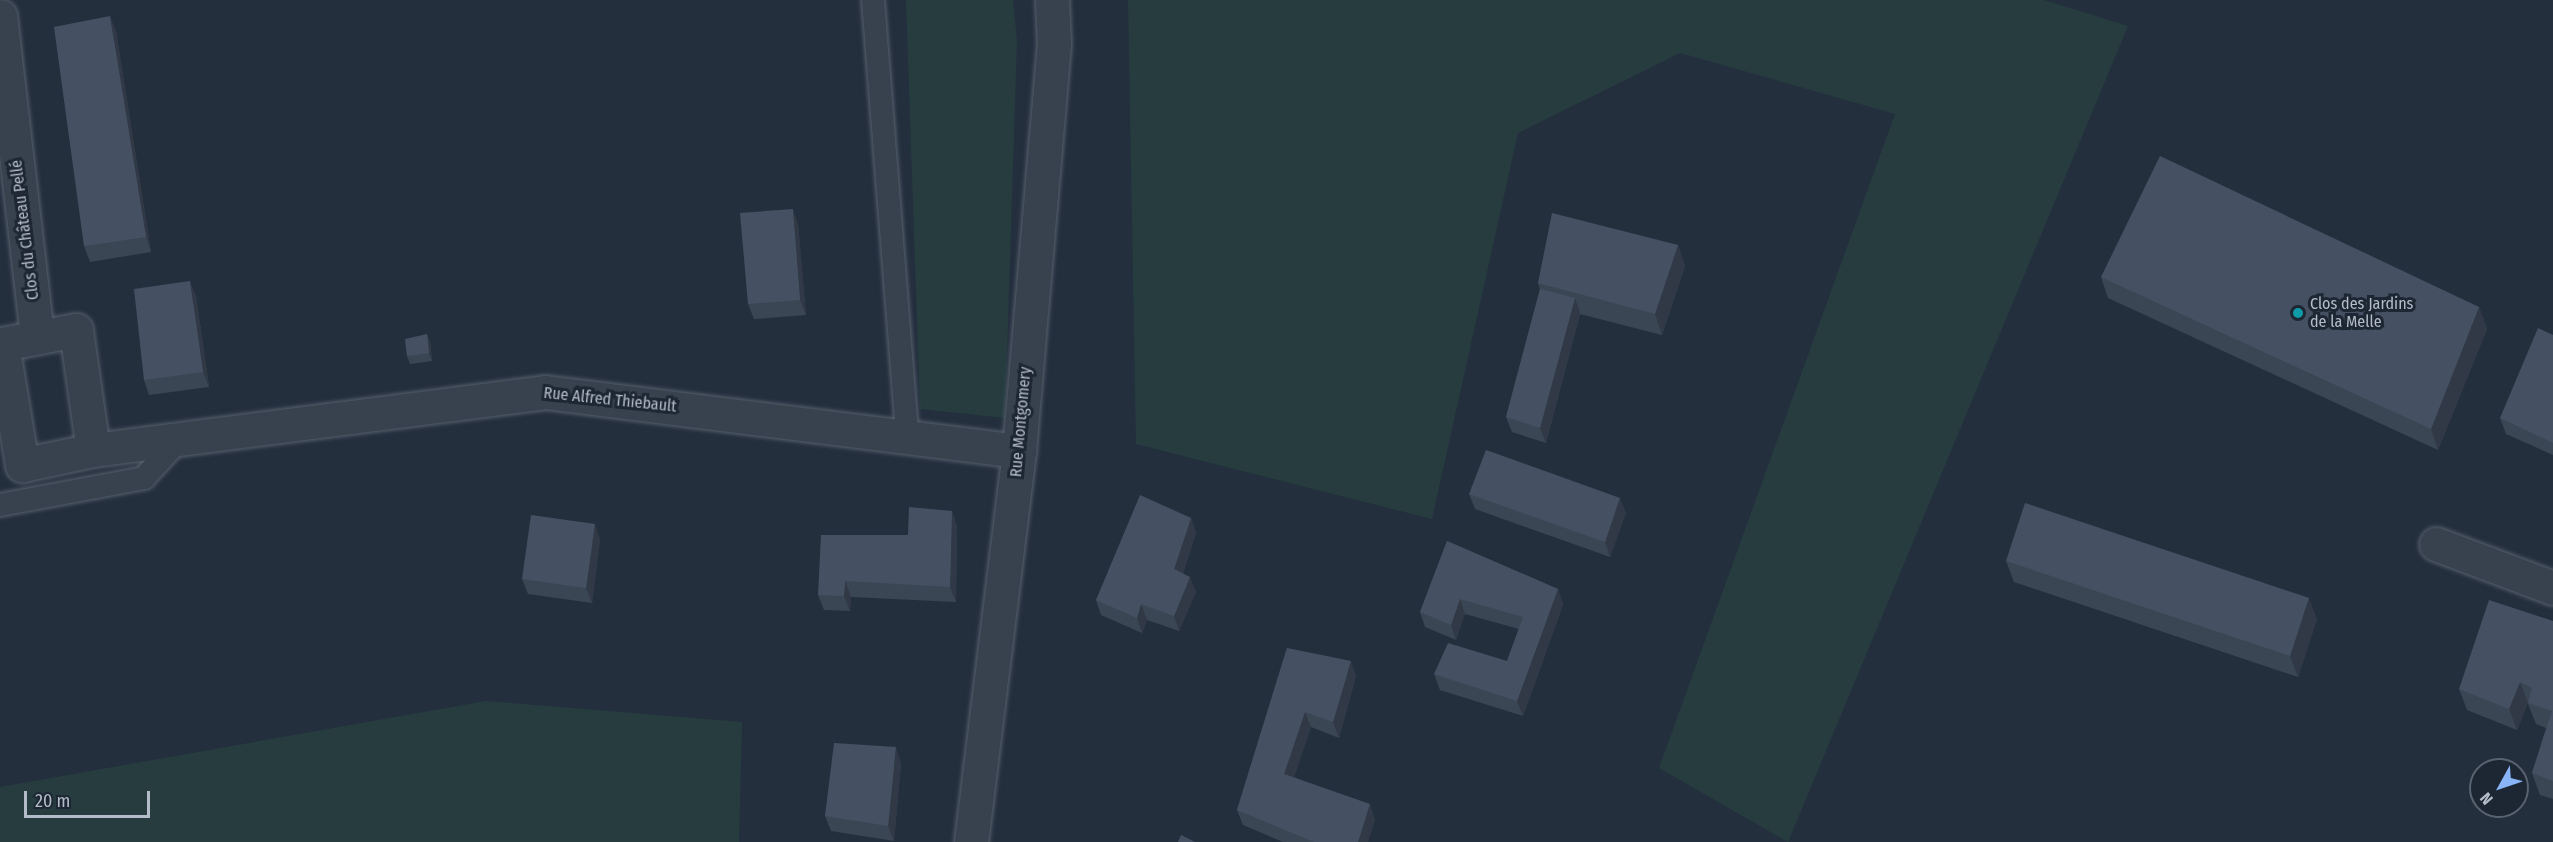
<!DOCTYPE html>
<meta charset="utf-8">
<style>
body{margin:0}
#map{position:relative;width:2553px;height:842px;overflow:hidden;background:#242f3e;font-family:"Fira Sans Condensed",sans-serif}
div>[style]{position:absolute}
.green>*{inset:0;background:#263c3f}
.roads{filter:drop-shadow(0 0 2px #565f6c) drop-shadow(0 0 2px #565f6c)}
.service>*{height:22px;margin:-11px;padding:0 11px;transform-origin:11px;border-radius:11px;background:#38414e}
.minor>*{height:33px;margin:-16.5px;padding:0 16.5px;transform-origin:16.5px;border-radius:16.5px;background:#38414e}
.wall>*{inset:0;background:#3b4654}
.shaded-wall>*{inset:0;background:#303945}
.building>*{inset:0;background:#455162}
.dots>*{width:16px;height:16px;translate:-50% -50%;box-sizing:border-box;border:3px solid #1d2633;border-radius:50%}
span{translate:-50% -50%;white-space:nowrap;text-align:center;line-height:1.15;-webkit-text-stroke:6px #1d2633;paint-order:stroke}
.street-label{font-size:16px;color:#b4bcc9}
.poi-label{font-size:16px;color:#b4bcc9}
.left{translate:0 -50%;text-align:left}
.north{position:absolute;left:2469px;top:758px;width:60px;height:60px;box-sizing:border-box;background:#1d2633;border:2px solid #59626f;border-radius:50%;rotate:230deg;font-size:16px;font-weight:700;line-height:24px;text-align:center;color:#b4bcc9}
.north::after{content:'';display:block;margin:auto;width:21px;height:27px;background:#8ab4f8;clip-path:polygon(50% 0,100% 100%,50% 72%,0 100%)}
.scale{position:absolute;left:24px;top:791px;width:126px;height:27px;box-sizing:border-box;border:3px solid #b4bcc9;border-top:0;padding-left:8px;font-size:18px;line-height:21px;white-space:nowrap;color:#b4bcc9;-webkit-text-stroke:4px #1d2633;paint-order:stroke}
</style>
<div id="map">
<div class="green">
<i style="clip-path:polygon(906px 0,1013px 0,1017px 40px,1005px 418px,920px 409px)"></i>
<i style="clip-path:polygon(1128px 0,2044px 0,2128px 26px,1788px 842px,1659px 768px,1895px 114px,1680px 53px,1518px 133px,1432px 519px,1136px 444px)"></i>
<i style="clip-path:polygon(486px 701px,742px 722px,739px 842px,0 842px,0 787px)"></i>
</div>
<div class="roads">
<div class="service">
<i style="left:873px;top:0;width:434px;rotate:85.5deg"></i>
<i style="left:0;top:505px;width:147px;rotate:-10.6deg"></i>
<i style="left:144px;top:478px;width:53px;rotate:-47.3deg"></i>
</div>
<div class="minor">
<i style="left:0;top:16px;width:322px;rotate:83.4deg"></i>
<i style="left:93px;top:450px;width:121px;rotate:-98.1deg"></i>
<i style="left:76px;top:330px;width:75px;rotate:169.3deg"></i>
<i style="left:2px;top:344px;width:123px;rotate:80.6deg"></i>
<i style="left:22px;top:465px;width:73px;rotate:-11.9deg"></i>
<i style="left:93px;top:450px;width:456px;rotate:-7.3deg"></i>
<i style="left:545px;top:392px;width:478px;rotate:7.1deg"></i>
<i style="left:2436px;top:544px;width:125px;rotate:20.6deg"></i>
<i style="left:971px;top:842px;width:394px;rotate:-83deg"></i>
<i style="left:1019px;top:451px;width:409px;rotate:-85.1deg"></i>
<i style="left:1054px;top:44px;width:44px;rotate:-92.6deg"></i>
</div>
</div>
<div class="wall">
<i style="clip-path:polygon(116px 31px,151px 252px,90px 262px,84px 246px)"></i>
<i style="clip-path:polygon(798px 224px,806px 315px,754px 319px,748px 304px)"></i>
<i style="clip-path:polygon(1678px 245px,1685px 266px,1662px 335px,1580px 314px,1546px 443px,1512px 432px,1506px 417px,1540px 289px,1538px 283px)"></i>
<i style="clip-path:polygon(2101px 277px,2479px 307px,2487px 329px,2438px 450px,2108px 298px)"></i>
<i style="clip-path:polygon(196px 296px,209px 387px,149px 395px,144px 380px)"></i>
<i style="clip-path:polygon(427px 334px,430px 342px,432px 361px,410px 364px,407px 356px)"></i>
<i style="clip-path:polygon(2553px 335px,2553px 455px,2506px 434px,2500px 418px)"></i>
<i style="clip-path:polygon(1469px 494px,1626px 513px,1610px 557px,1475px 509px)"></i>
<i style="clip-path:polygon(952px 511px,957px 527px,956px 602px,851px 597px,850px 611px,824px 610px,818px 595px,908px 535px)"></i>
<i style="clip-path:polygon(1191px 518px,1196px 533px,1183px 573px,1196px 592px,1179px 631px,1147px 620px,1142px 633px,1101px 615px,1096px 600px)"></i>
<i style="clip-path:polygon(600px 539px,592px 603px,528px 594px,522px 579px)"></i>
<i style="clip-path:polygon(1447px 541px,1558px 589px,1563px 605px,1523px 716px,1440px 690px,1434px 674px,1507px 661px,1519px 629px,1465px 614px,1456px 640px,1425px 627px,1420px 612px)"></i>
<i style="clip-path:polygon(2006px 561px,2317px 619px,2298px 677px,2014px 582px)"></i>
<i style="clip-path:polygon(2553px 621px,2553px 799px,2540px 795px,2532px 773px,2546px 728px,2536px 724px,2528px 704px,2528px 703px,2517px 730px,2467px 710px,2459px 689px)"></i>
<i style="clip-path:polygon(1287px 648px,1356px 676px,1339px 738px,1311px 727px,1294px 777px,1375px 819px,1368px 842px,1283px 842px,1243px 825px,1237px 810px)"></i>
<i style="clip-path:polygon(901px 763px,894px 841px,831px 831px,825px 816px)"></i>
</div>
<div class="shaded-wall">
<i style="clip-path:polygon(110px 16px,116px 31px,151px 252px,146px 237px)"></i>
<i style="clip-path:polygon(793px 209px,798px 224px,806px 315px,800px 300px)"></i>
<i style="clip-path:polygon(1678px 245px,1685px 266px,1662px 335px,1655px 314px)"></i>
<i style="clip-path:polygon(190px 281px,196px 296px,209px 387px,203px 372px)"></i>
<i style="clip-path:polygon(1575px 298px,1580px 313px,1546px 443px,1540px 428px)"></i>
<i style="clip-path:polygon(2479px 307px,2487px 329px,2438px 450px,2431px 429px)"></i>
<i style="clip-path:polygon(427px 334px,430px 342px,432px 361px,429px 353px)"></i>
<i style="clip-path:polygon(1620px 498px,1626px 513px,1610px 557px,1605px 542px)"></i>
<i style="clip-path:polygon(952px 511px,957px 527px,956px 602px,950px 587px)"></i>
<i style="clip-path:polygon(1191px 518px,1196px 533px,1180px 584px,1174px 569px)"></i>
<i style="clip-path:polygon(595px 524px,600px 539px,592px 603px,586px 588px)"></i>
<i style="clip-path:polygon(1190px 577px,1196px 592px,1179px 631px,1174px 616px)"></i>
<i style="clip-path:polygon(845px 581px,851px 597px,850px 611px,844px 596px)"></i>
<i style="clip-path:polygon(1558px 589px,1563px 605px,1523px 716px,1517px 701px)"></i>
<i style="clip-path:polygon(2309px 598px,2317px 619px,2298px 677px,2290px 656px)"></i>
<i style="clip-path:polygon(1460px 599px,1465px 614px,1456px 640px,1451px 625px)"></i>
<i style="clip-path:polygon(1141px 604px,1147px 620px,1142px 633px,1137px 618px)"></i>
<i style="clip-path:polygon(1351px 661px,1356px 676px,1339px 738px,1333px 722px)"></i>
<i style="clip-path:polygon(2520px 682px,2528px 703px,2517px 730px,2509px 709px)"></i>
<i style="clip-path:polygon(1305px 712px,1311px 727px,1290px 789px,1284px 774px)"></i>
<i style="clip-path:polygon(896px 747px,901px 763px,894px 841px,888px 826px)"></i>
<i style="clip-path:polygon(1370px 804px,1375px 819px,1368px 842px,1358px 842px)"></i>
</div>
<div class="building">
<i style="clip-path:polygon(110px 16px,146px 237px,84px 246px,54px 27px)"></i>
<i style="clip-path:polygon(2160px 156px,2479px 307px,2431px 429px,2101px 277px)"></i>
<i style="clip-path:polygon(793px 209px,800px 300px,748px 304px,740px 213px)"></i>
<i style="clip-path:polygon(1552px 213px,1678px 245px,1655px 314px,1538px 283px)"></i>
<i style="clip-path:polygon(190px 281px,203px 372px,144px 380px,134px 289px)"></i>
<i style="clip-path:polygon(1540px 289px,1575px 298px,1540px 428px,1506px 417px)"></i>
<i style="clip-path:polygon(2538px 328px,2553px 335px,2553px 443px,2500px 418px)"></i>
<i style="clip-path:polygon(427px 334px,429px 353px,407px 356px,405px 339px)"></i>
<i style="clip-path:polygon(1486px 450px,1620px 498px,1605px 542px,1469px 494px)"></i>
<i style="clip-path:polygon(1140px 495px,1191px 518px,1174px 569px,1190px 577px,1174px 616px,1141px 604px,1137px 618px,1096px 600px)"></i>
<i style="clip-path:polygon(2025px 503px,2309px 598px,2290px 656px,2006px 561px)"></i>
<i style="clip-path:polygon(909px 507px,952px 511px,950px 587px,845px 581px,844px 596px,818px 595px,821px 535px,908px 535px)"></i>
<i style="clip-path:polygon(531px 515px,595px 524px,586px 588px,522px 579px)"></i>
<i style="clip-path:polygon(1447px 541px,1558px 589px,1517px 701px,1434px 674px,1448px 643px,1507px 661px,1523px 617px,1460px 599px,1451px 625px,1420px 612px)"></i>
<i style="clip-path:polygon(2489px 600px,2553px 621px,2553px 781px,2532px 773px,2552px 711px,2528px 703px,2532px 688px,2520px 682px,2509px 709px,2459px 689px)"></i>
<i style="clip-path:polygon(1287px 648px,1351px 661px,1333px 722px,1305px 712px,1284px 774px,1370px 804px,1358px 842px,1314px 842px,1237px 810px)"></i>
<i style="clip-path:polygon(834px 743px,896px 747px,888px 826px,825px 816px)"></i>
<i style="clip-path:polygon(1181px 835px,1195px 842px,1178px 842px)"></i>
</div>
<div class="dots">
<i style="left:2298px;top:313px;background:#0f9aa8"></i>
</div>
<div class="street-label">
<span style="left:25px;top:230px;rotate:-97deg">Clos du Château Pellé</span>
<span style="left:610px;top:400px;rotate:6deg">Rue Alfred Thiebault</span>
<span style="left:1021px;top:422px;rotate:-85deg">Rue Montgomery</span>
</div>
<div class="poi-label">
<span class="left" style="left:2310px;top:313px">Clos des Jardins<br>de la Melle</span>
</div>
<div class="north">N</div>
<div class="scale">20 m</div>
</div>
